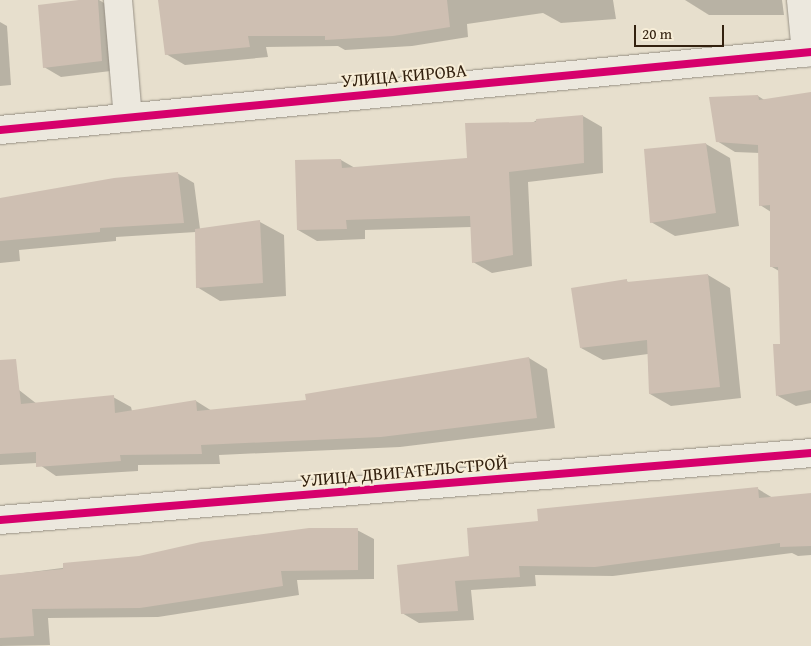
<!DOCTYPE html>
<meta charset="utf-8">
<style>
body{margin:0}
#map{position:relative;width:811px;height:646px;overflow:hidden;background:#e7dfcd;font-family:"Gentium Book Plus",serif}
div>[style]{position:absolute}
.shadow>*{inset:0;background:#0003}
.building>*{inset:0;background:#cebfb2}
.roads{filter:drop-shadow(0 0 1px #979084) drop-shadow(0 0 1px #979084)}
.minor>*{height:28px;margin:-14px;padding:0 14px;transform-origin:14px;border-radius:14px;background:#ece8de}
.cycleway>*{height:8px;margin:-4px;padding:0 4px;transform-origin:4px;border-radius:4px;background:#d6006c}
span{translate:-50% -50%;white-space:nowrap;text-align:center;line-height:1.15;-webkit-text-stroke:4px #f7edd7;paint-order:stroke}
.street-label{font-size:18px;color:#33210f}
.scale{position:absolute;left:634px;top:25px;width:90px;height:22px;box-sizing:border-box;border:2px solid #33210f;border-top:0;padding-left:6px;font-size:15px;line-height:18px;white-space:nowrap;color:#33210f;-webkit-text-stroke:4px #f7edd7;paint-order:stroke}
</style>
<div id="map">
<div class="shadow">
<i style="clip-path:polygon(89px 0,99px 0,114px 9px,119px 70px,61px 77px,44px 67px)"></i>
<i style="clip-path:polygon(160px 0,613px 0,616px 19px,561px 23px,543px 13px,467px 24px,468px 37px,412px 46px,345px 50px,338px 46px,266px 47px,268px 57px,185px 65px,166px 54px)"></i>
<i style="clip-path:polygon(685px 0,782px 0,784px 15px,709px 15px)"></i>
<i style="clip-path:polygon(0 22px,7px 26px,11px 85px,0 86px)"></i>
<i style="clip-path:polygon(811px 94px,811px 403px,796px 406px,778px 396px,774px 345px,782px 345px,779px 271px,772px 267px,771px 212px,760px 205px,760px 153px,735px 152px,717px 141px,758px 96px,766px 101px)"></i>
<i style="clip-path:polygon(583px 116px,602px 127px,603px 173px,528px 182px,532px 266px,492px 273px,473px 262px,471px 227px,365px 230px,365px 239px,317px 241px,298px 230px,341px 160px,355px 168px,468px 159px,537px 120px)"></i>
<i style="clip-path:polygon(706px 144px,730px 158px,739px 226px,675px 236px,651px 222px)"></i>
<i style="clip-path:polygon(177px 173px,194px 183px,200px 229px,260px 222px,284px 235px,286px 296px,220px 301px,197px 287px,196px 232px,116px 237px,116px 241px,19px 250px,20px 261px,0 263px,0 203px)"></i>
<i style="clip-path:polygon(708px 275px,730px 288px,741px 398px,671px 406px,650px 394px,648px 354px,603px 360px,581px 348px,626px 281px,631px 283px)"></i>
<i style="clip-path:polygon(529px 358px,547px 369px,555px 428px,400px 447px,219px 455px,220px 464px,138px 465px,138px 471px,56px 476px,37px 463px,0 465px,0 392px,19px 390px,37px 404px,113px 397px,131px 407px,132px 411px,196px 401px,212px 411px,308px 401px)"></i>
<i style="clip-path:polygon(758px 489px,773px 498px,811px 494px,811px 555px,798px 556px,792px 553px,613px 576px,535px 575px,536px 586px,471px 590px,474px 620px,419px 623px,402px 613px,470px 557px,540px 522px)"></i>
<i style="clip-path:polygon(357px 530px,374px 539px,374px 579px,297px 580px,299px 595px,158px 617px,48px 618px,50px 645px,0 646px,0 576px)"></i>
</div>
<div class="building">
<i style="clip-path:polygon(79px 0,98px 0,102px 61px,43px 68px,38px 5px)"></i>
<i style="clip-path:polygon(158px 0,447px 0,450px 27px,393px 36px,325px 40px,325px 36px,248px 36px,250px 47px,165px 55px)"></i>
<i style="clip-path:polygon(811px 92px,811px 390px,776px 396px,773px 344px,780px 344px,778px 267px,770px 267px,770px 205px,759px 206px,758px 145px,716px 142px,709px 97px,758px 95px,759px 100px)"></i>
<i style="clip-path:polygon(583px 115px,584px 163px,509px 172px,513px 255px,472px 263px,470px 216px,346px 220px,347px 229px,297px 230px,295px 160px,341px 159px,342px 168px,467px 158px,465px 123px,536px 122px,536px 119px)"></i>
<i style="clip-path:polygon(706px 143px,716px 213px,650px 223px,644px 149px)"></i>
<i style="clip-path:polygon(178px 172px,184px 223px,100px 228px,100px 232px,0 241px,0 198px,114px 178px)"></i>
<i style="clip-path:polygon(260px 220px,263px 283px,196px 288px,195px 229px)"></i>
<i style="clip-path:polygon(708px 274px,720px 387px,649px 394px,647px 340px,580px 348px,571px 288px,627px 279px,627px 282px)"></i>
<i style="clip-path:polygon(529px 357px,537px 418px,381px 437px,201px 445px,202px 454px,120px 455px,121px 461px,36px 467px,36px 452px,0 454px,0 360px,16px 359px,21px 404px,114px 395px,115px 413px,196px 400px,197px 411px,306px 400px,305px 394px)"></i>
<i style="clip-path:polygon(758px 487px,759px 498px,811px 493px,811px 546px,780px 547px,780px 543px,595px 567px,519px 566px,520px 577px,455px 581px,458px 611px,401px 614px,397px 565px,469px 556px,467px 528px,538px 521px,537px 509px)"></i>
<i style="clip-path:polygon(309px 528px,358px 528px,358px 570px,281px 571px,283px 586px,140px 608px,32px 609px,34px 636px,0 638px,0 575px,63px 569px,63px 563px,139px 556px,201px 542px)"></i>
</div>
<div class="roads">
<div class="minor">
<i style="left:118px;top:0;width:118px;rotate:85.2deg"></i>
<i style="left:801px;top:0;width:53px;rotate:84.6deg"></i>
<i style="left:0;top:130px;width:815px;rotate:-5.49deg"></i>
<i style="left:0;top:520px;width:814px;rotate:-4.72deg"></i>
</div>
</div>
<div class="cycleway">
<i style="left:0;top:130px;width:815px;rotate:-5.49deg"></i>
<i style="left:0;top:520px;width:814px;rotate:-4.72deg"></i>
</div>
<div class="street-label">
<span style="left:404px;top:76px;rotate:-5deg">УЛИЦА КИРОВА</span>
<span style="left:404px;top:472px;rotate:-5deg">УЛИЦА ДВИГАТЕЛЬСТРОЙ</span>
</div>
<div class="scale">20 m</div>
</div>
